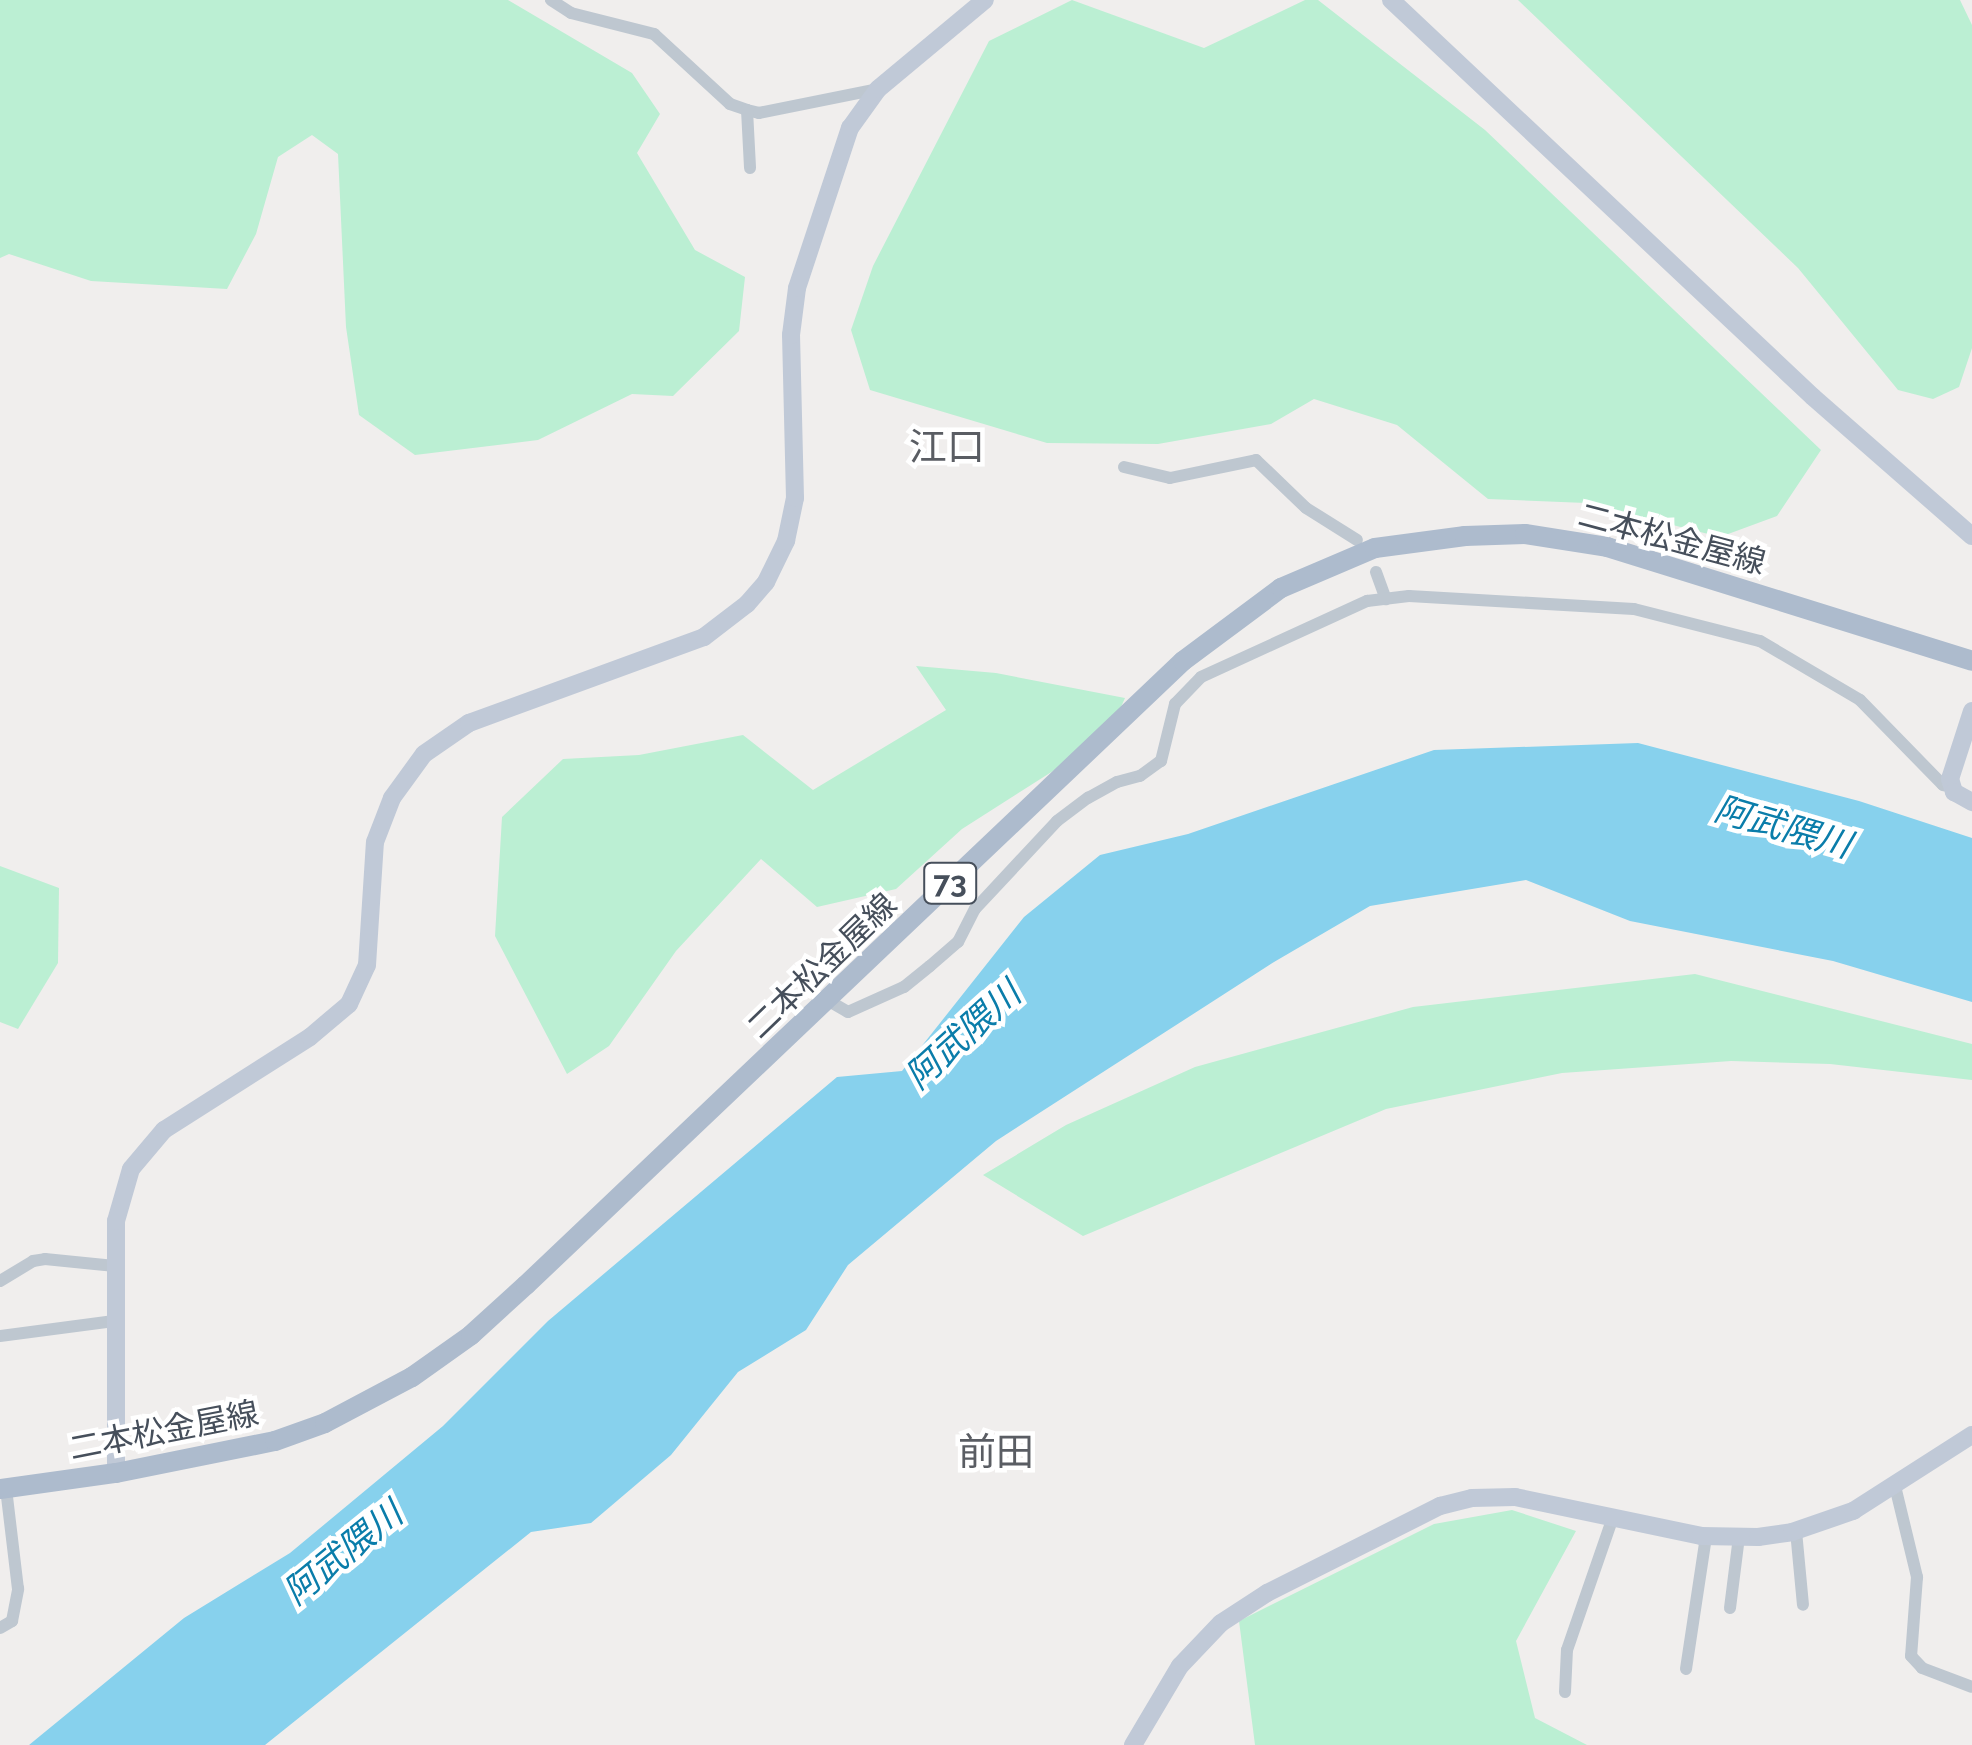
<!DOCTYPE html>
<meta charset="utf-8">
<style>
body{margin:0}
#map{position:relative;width:1972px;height:1745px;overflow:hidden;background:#f0eeed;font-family:Raleway,"Noto Sans JP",sans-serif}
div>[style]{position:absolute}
.green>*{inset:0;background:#bbefd3}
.water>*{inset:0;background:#87d1ed}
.street>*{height:12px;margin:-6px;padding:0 6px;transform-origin:6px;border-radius:6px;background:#bec7d0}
.secondary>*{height:18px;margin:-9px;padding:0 9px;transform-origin:9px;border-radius:9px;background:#c0c9d7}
.primary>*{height:20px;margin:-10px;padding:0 10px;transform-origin:10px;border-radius:10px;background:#adbbcd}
span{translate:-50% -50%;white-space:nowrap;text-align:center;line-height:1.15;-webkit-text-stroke:9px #fff;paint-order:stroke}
.shield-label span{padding:2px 8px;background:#fff;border:2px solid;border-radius:8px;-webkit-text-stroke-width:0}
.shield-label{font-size:30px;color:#464f5b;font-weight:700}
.street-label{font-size:32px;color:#464f5b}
.water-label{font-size:35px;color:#0a7daa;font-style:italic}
.quarter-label{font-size:38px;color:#5a5d63}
</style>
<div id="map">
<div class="green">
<i style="clip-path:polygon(0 0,508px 0,632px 73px,660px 114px,637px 153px,695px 250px,745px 277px,739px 331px,673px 396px,632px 394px,538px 440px,415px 455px,359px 415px,346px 327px,338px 154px,312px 135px,278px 157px,256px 234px,227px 289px,91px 281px,9px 254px,0 258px)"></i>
<i style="clip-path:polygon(1072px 0,1204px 48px,1305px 0,1318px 0,1485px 130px,1821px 450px,1777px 516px,1720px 537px,1586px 503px,1488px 499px,1397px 425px,1314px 399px,1271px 424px,1158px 444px,1047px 443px,870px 390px,851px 330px,873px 266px,989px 41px)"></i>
<i style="clip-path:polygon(1518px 0,1960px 0,1972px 25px,1972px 348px,1959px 387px,1933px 399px,1898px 390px,1798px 268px)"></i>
<i style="clip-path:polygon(916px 666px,996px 673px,1125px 698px,1108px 736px,962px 829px,896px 889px,817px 907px,761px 859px,676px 951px,609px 1046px,567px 1074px,495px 936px,502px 817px,563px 759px,639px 755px,743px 735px,813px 790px,946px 710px)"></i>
<i style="clip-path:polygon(0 866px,59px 888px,58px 963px,18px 1029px,0 1022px)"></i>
<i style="clip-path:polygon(1695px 974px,1972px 1044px,1972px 1080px,1830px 1064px,1731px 1061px,1562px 1073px,1386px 1109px,1083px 1236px,983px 1175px,1066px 1125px,1195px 1067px,1413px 1007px)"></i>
<i style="clip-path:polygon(1512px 1510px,1576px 1531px,1516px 1641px,1535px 1718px,1587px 1745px,1255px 1745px,1239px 1621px,1434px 1524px)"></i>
</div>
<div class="water">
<i style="clip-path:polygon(1638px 743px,1859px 801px,1972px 838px,1972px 1002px,1833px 961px,1630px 921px,1526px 880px,1370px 906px,1274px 962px,996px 1141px,848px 1265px,806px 1330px,738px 1372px,671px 1455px,591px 1523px,531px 1532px,265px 1745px,29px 1745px,184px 1618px,290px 1553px,443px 1426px,548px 1321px,837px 1077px,902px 1071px,1024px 917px,1100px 855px,1188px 834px,1434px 750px)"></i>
</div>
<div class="street">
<i style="left:551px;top:0;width:24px;rotate:33deg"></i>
<i style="left:571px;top:13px;width:86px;rotate:14.2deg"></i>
<i style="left:654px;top:34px;width:103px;rotate:42.6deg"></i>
<i style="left:730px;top:104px;width:18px;rotate:19deg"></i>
<i style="left:747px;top:110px;width:12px;rotate:14deg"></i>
<i style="left:759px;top:113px;width:121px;rotate:-11.4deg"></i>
<i style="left:747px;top:110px;width:58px;rotate:87deg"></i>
<i style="left:1124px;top:467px;width:47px;rotate:13.4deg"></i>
<i style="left:1170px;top:478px;width:88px;rotate:-11.8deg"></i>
<i style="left:1256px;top:460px;width:69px;rotate:43.8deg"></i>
<i style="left:1306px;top:508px;width:60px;rotate:32.1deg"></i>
<i style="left:1376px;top:572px;width:29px;rotate:70deg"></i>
<i style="left:829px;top:1001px;width:22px;rotate:30deg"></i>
<i style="left:848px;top:1012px;width:61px;rotate:-24.1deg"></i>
<i style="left:904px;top:987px;width:33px;rotate:-39deg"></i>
<i style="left:930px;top:966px;width:37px;rotate:-41deg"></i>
<i style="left:958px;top:942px;width:37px;rotate:-63deg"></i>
<i style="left:975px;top:909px;width:120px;rotate:-47deg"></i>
<i style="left:1057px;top:821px;width:39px;rotate:-37deg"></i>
<i style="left:1088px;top:798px;width:33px;rotate:-29deg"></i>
<i style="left:1117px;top:782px;width:24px;rotate:-15deg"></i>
<i style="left:1140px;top:776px;width:26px;rotate:-36deg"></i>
<i style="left:1161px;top:761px;width:59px;rotate:-76.2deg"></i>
<i style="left:1175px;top:704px;width:37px;rotate:-46deg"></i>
<i style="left:1201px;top:677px;width:183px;rotate:-24.6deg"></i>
<i style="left:1367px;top:601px;width:42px;rotate:-6.8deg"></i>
<i style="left:1409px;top:596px;width:225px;rotate:3.3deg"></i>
<i style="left:1634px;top:609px;width:130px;rotate:14.3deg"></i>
<i style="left:1760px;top:641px;width:116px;rotate:30.5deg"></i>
<i style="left:1860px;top:700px;width:119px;rotate:45.7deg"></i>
<i style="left:1943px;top:785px;width:7px;rotate:8deg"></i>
<i style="left:0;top:1281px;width:39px;rotate:-31deg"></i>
<i style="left:33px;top:1261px;width:12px;rotate:-9deg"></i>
<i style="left:45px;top:1259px;width:70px;rotate:5.7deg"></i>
<i style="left:0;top:1336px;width:115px;rotate:-7.5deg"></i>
<i style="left:1895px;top:1486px;width:94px;rotate:76.4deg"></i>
<i style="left:1917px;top:1577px;width:79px;rotate:94.3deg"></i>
<i style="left:1911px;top:1656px;width:16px;rotate:47deg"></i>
<i style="left:1922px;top:1668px;width:53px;rotate:20.8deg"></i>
<i style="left:1796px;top:1531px;width:74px;rotate:84.6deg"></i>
<i style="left:1730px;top:1608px;width:72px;rotate:-82.8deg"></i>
<i style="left:0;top:1628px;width:14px;rotate:-30deg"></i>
<i style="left:12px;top:1621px;width:33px;rotate:-79deg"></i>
<i style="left:18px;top:1589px;width:102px;rotate:-96.8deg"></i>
<i style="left:1686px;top:1669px;width:134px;rotate:-81.4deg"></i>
<i style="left:1565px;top:1692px;width:42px;rotate:-87.3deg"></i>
<i style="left:1567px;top:1650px;width:141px;rotate:-70.9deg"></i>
</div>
<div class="secondary">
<i style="left:1391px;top:0;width:579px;rotate:43.25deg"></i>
<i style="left:1813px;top:397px;width:211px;rotate:41.2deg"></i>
<i style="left:1972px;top:711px;width:71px;rotate:107.9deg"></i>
<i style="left:1950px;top:779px;width:14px;rotate:73deg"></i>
<i style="left:1954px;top:792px;width:21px;rotate:29deg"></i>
<i style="left:116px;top:1473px;width:252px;rotate:-90deg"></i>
<i style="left:116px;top:1221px;width:54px;rotate:-73.9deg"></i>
<i style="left:131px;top:1169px;width:51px;rotate:-49.8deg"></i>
<i style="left:164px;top:1130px;width:173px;rotate:-32.5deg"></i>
<i style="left:310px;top:1037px;width:51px;rotate:-40.2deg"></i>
<i style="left:349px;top:1004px;width:43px;rotate:-65.2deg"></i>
<i style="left:367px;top:965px;width:123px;rotate:-86.3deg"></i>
<i style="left:375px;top:842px;width:47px;rotate:-68.9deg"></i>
<i style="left:392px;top:798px;width:54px;rotate:-54deg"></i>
<i style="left:424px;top:754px;width:55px;rotate:-34.6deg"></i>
<i style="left:469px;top:723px;width:250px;rotate:-20.1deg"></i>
<i style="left:704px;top:637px;width:54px;rotate:-37.5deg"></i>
<i style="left:747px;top:604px;width:29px;rotate:-49deg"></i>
<i style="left:766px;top:582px;width:46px;rotate:-64deg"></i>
<i style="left:786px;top:541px;width:44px;rotate:-78.2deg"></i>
<i style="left:795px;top:498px;width:163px;rotate:-91.4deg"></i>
<i style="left:791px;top:335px;width:47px;rotate:-82.7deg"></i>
<i style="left:797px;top:288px;width:169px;rotate:-71.7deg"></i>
<i style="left:850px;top:128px;width:48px;rotate:-54.3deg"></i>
<i style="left:878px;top:89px;width:139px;rotate:-39.8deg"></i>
<i style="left:1133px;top:1745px;width:92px;rotate:-59.3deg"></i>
<i style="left:1180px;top:1666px;width:59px;rotate:-46.4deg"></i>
<i style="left:1221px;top:1623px;width:55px;rotate:-33.1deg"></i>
<i style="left:1267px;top:1593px;width:194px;rotate:-26.7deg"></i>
<i style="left:1440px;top:1506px;width:33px;rotate:-14deg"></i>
<i style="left:1472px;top:1498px;width:43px;rotate:-1.3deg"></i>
<i style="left:1515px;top:1497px;width:190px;rotate:11.8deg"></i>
<i style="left:1701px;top:1536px;width:57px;rotate:1deg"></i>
<i style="left:1758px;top:1537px;width:34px;rotate:-8deg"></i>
<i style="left:1792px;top:1532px;width:65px;rotate:-19deg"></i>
<i style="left:1853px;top:1511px;width:141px;rotate:-32.6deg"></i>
</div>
<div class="primary">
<i style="left:0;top:1489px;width:117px;rotate:-7.9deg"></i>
<i style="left:116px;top:1473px;width:162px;rotate:-11.4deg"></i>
<i style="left:275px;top:1441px;width:53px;rotate:-19.8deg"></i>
<i style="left:325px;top:1423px;width:98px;rotate:-27.9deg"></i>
<i style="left:412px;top:1377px;width:72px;rotate:-35.4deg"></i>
<i style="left:471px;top:1335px;width:74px;rotate:-42.3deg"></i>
<i style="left:526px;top:1285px;width:906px;rotate:-43.52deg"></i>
<i style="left:1183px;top:661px;width:122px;rotate:-36.7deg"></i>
<i style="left:1281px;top:588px;width:102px;rotate:-23.1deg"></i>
<i style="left:1375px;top:548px;width:91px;rotate:-7.6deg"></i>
<i style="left:1465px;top:536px;width:60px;rotate:-1.9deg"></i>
<i style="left:1525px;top:534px;width:83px;rotate:9deg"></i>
<i style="left:1607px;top:547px;width:382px;rotate:17.3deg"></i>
</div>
<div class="shield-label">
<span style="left:950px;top:883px">73</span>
</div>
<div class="street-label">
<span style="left:1672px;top:539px;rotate:15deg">二本松金屋線</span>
<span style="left:822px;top:966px;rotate:-44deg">二本松金屋線</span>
<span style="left:164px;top:1431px;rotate:-11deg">二本松金屋線</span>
</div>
<div class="water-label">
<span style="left:1783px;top:827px;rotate:16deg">阿武隈川</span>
<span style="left:963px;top:1035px;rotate:-42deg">阿武隈川</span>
<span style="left:343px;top:1553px;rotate:-39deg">阿武隈川</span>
</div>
<div class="quarter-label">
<span style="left:947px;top:447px">江口</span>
<span style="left:996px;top:1452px">前田</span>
</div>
</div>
